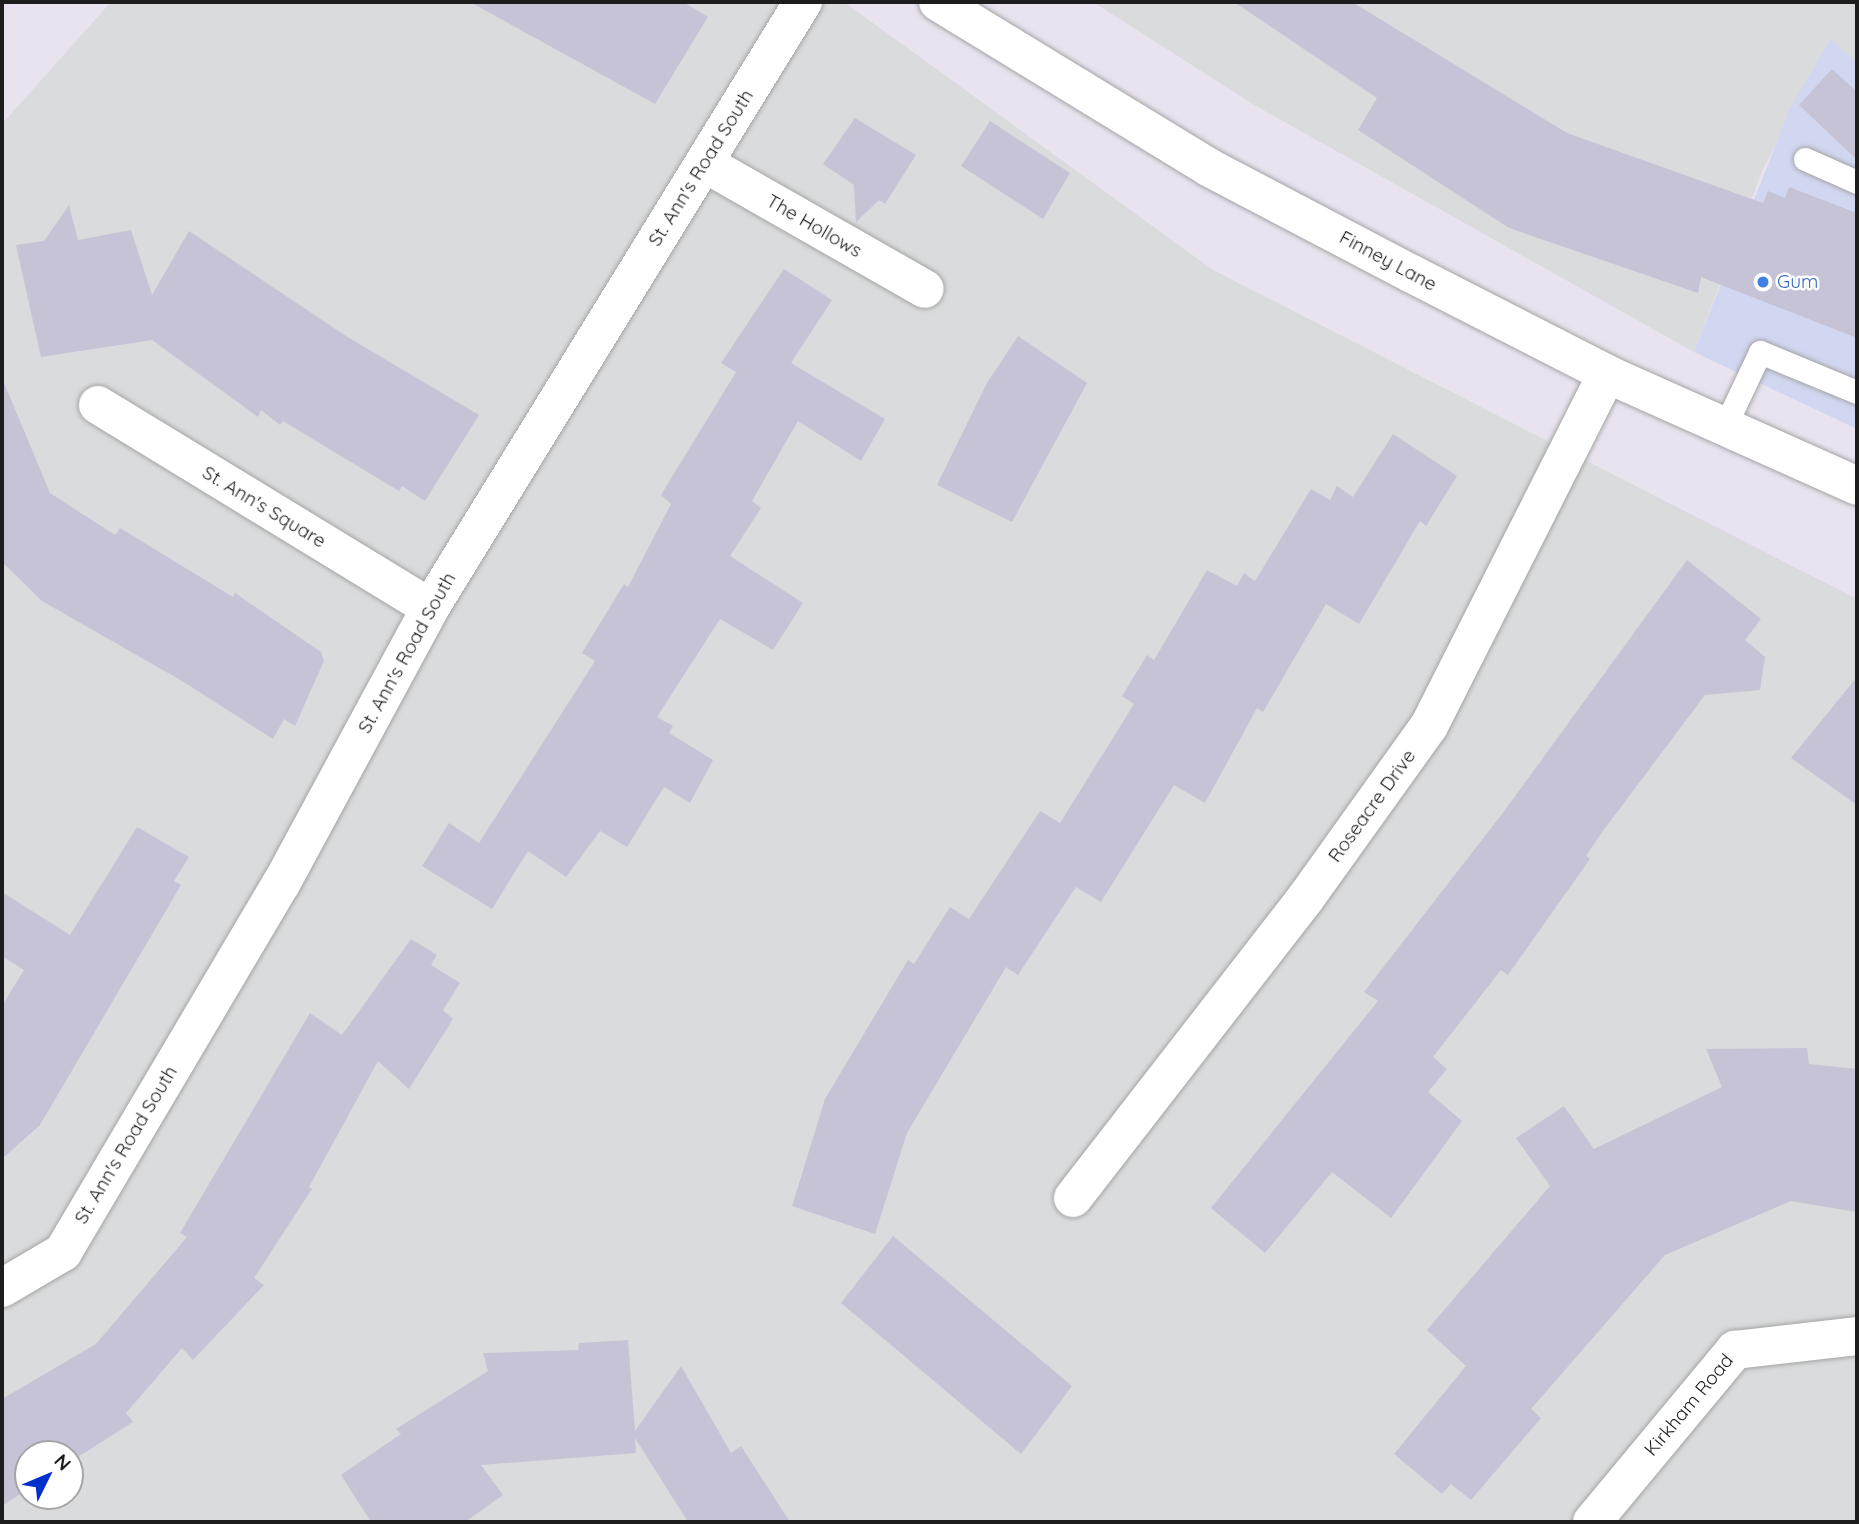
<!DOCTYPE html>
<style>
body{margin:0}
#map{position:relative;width:1859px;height:1524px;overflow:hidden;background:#e8e3ef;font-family:Quicksand,sans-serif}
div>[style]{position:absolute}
.residential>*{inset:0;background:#dadbdc}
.commercial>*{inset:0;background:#d1d7f1}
.building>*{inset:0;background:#c7c3d6}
.roads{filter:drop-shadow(0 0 2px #a4a4a4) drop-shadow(0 0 2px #a4a4a4)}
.service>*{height:23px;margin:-11.5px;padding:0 11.5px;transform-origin:11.5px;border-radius:11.5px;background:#fff}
.minor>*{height:38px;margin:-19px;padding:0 19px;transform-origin:19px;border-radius:19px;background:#fff}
.tertiary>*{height:38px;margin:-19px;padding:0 19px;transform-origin:19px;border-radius:19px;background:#fff}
.dots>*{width:19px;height:19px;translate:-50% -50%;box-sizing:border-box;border:4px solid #fff;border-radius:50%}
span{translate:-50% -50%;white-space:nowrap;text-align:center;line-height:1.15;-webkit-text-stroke:5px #fff;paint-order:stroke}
.street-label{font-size:19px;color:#1d1d1d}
.shop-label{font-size:19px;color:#366cbe}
.left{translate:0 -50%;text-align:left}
.frame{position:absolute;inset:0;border:4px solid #1d1d1d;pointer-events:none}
.north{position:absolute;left:14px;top:1440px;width:70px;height:70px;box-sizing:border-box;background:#fff;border:2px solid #a5a5a5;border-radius:50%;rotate:47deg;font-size:19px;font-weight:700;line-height:28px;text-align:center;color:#1d1d1d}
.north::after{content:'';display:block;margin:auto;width:24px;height:32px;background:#002fcb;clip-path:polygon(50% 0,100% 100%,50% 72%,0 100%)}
</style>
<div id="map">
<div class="residential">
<i style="clip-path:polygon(evenodd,111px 2px,844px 2px,1213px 270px,1857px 599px,1857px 1522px,2px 1522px,2px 124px,111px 2px,28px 1454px,70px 1454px,70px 1496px,28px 1496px,28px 1454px)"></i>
<i style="clip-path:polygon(1093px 2px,1857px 2px,1857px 63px,1831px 40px,1763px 169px,1694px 352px,1256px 106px)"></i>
</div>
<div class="commercial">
<i style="clip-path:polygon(1831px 39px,1857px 63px,1857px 429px,1694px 352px,1791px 106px)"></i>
</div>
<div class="building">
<i style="clip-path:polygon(470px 2px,683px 2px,708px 17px,655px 104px)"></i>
<i style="clip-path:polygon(1234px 2px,1352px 2px,1567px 133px,1763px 203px,1768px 191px,1785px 198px,1789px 187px,1857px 213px,1857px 338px,1701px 277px,1698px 293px,1509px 228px,1358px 130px,1377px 98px)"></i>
<i style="clip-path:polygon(1832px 69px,1857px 92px,1857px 160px,1799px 105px)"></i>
<i style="clip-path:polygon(855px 118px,916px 155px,885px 204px,879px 200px,856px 222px,854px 185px,823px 164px)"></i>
<i style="clip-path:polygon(990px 121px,1070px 173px,1043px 219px,961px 166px)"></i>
<i style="clip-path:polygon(69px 205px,78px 240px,131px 230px,152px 295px,189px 231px,346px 336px,479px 415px,425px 501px,402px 486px,399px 491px,283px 421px,280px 425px,261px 410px,258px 417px,152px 340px,41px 357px,16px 245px,44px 241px)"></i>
<i style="clip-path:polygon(784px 269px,832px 300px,791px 363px,885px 419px,861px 461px,798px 421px,752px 501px,761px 508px,730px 556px,803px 603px,773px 650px,720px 619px,657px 717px,673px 726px,669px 733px,713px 760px,690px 803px,664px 787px,627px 847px,600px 831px,566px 877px,528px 851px,492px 909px,422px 866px,449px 823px,479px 843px,595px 661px,582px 653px,624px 584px,628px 587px,671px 504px,661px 495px,736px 372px,721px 363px)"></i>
<i style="clip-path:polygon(1018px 336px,1087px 383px,1012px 522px,937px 485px,987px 383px)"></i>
<i style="clip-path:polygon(2px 378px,50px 493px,115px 535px,120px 528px,233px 597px,235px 593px,321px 652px,324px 661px,295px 726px,284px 719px,273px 739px,182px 681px,42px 601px,2px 562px)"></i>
<i style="clip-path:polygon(1393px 434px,1457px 476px,1426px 526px,1420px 521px,1359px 624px,1326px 604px,1263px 712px,1257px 708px,1205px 803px,1174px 785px,1101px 902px,1076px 887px,1018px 975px,1006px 967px,907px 1133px,875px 1234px,792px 1206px,825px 1099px,908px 960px,914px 964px,950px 907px,969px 919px,1040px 811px,1060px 823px,1134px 704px,1122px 696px,1147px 655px,1154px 660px,1207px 570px,1237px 586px,1244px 573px,1255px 581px,1311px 489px,1330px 500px,1337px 486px,1353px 497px)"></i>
<i style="clip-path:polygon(1687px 560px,1761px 619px,1745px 640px,1765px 657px,1760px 690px,1705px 695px,1600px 835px,1586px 856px,1590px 859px,1508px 975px,1501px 970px,1433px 1057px,1447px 1069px,1428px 1092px,1462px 1121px,1391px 1218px,1332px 1172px,1265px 1253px,1211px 1208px,1378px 1001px,1364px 992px,1505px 810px)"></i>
<i style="clip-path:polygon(1857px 677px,1857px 805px,1791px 758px)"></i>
<i style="clip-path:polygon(137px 827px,189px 857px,174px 881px,181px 885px,40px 1125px,2px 1159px,2px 1006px,24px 970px,2px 956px,2px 892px,70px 935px)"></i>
<i style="clip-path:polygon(411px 939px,437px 955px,431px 965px,460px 983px,443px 1010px,453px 1019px,409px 1089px,378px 1061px,309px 1187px,312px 1189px,254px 1278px,264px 1285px,193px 1360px,182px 1348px,126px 1413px,133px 1422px,70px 1462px,70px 1454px,28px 1454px,28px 1489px,2px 1506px,2px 1399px,96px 1344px,187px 1237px,180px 1233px,310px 1013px,342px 1035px)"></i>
<i style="clip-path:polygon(1807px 1048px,1809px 1064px,1857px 1069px,1857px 1212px,1791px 1201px,1665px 1255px,1531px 1409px,1541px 1418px,1471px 1500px,1451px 1484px,1442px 1494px,1394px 1454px,1466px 1366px,1427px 1330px,1550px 1186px,1516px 1138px,1564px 1106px,1594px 1149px,1722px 1087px,1706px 1049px)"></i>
<i style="clip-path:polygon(893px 1236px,1072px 1386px,1021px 1454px,841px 1303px)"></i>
<i style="clip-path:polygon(628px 1340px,635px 1431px,681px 1366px,731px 1453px,741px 1446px,790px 1522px,688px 1522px,635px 1438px,636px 1453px,481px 1465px,503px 1495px,465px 1522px,371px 1522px,341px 1475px,401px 1434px,396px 1429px,488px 1371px,483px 1353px,578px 1350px,579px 1343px)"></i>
</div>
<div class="roads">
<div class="service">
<i style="left:1805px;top:159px;width:57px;rotate:23.9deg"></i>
<i style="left:1725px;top:426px;width:82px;rotate:-64.7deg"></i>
<i style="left:1760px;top:352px;width:105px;rotate:22.4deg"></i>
</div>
<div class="minor">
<i style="left:704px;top:163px;width:254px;rotate:29.7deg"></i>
<i style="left:98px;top:405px;width:389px;rotate:31.4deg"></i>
<i style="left:1073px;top:1198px;width:378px;rotate:-52.2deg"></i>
<i style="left:1305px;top:899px;width:213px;rotate:-54.4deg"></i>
<i style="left:1429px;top:726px;width:394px;rotate:-63.2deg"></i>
<i style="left:2px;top:1288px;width:71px;rotate:-30.5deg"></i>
<i style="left:63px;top:1252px;width:428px;rotate:-59.4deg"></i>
<i style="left:281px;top:884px;width:314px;rotate:-61.6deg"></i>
<i style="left:430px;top:608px;width:712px;rotate:-58.39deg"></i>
<i style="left:1592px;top:1522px;width:224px;rotate:-50.3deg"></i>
<i style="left:1735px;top:1350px;width:123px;rotate:-6.5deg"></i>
</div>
<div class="tertiary">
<i style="left:938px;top:2px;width:316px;rotate:31.4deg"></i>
<i style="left:1208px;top:167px;width:230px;rotate:27.7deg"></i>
<i style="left:1412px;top:274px;width:219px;rotate:27.1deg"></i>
<i style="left:1607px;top:374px;width:274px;rotate:24.1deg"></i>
</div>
</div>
<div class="dots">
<i style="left:1763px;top:282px;background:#3f7fe0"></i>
</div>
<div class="street-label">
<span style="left:701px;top:168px;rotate:-58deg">St. Ann's Road South</span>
<span style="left:814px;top:226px;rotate:30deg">The Hollows</span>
<span style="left:1388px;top:261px;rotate:28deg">Finney Lane</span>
<span style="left:264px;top:507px;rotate:31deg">St. Ann's Square</span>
<span style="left:407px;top:653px;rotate:-61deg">St. Ann's Road South</span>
<span style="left:1372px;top:806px;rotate:-54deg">Roseacre Drive</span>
<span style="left:126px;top:1145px;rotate:-59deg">St. Ann's Road South</span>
<span style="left:1689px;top:1405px;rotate:-50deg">Kirkham Road</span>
</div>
<div class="shop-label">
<span class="left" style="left:1777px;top:282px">Gum</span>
</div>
<div class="frame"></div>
<div class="north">N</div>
</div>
